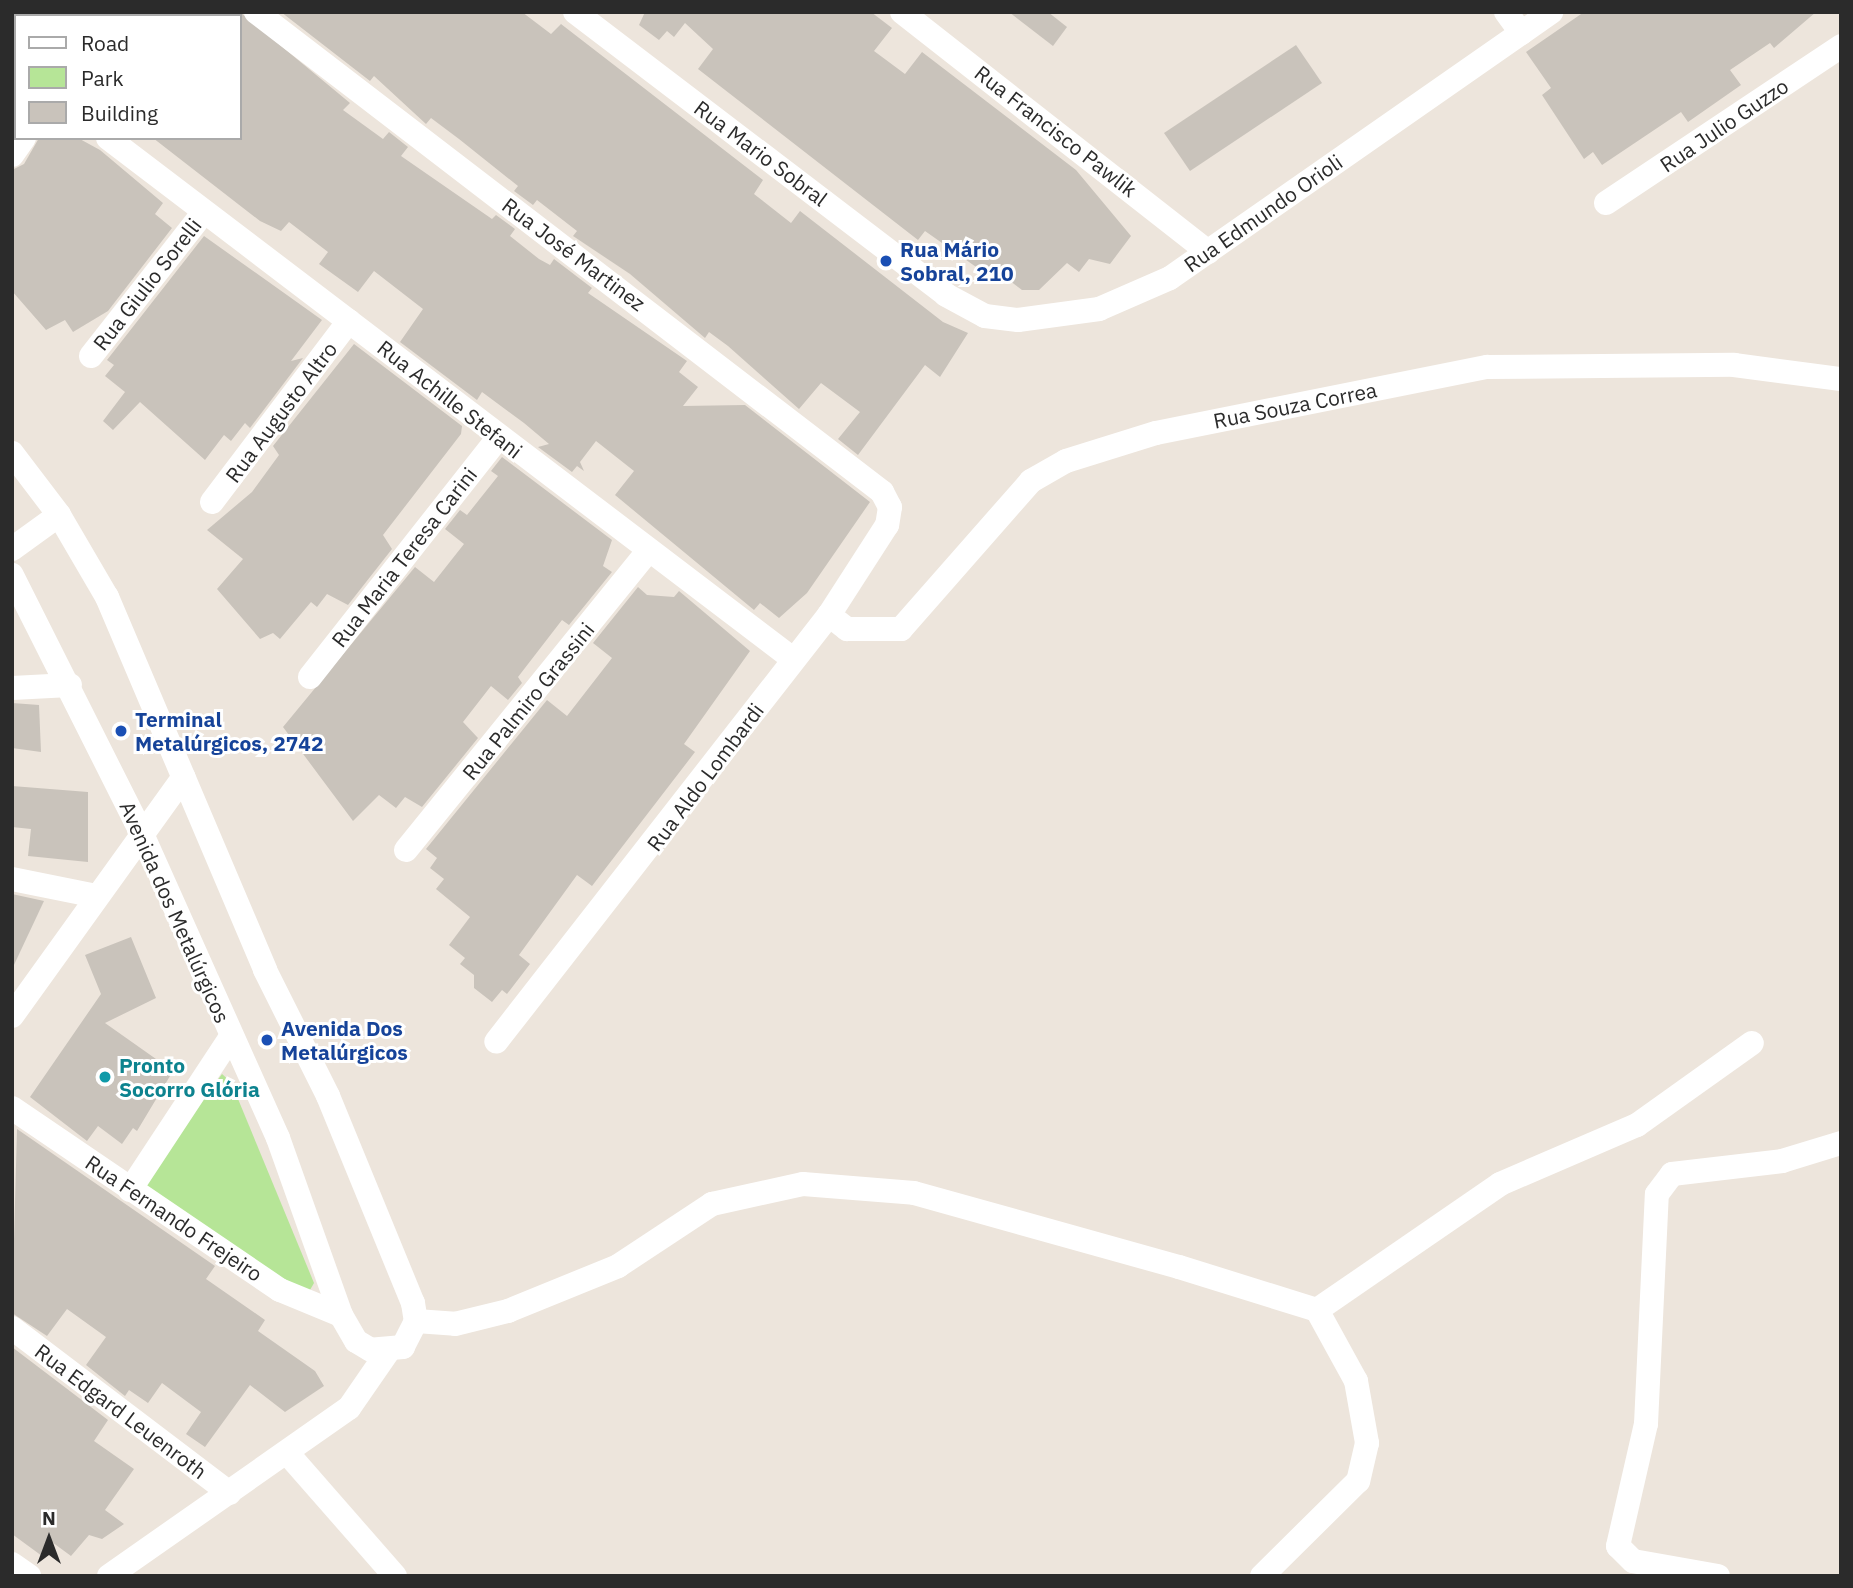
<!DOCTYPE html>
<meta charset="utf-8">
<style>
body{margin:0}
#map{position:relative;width:1853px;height:1588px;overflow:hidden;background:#ede5dc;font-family:"IBM Plex Sans",sans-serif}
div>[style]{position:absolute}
.green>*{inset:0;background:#b6e597}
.building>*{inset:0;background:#c9c3bb}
.minor>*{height:24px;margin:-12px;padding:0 12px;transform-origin:12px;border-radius:12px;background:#fff}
.dots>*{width:19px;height:19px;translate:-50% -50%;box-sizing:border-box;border:4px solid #fff;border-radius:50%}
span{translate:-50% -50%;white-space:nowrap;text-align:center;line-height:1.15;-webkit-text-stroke:6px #fff;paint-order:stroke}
.street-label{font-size:21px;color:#2b2b2b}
.transit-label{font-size:21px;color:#164399;font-weight:700}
.left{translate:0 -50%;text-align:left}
.culture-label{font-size:21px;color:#0d838f;font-weight:700}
.frame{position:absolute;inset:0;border:14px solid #2b2b2b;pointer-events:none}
.legend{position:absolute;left:14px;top:14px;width:228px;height:126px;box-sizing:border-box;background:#fff;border:2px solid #aaa;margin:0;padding:9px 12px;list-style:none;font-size:21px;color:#2b2b2b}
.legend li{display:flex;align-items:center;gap:14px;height:35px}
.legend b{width:35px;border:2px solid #aaa}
.north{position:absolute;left:14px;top:1504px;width:70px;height:70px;-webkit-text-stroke:5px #fff;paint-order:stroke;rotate:0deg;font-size:19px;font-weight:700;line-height:28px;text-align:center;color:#2b2b2b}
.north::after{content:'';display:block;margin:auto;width:24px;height:32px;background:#2b2b2b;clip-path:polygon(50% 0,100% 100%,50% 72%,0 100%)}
</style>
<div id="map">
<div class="green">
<i style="clip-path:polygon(222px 1074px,231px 1082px,314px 1283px,310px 1290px,303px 1292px,138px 1190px)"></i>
</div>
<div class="building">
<i style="clip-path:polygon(240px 12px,350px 103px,343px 110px,383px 139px,389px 132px,408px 147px,401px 156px,492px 219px,496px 215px,515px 229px,510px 236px,539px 259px,550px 265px,554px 259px,592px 288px,588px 293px,687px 361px,679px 372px,698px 387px,683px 406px,745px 405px,870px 502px,807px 593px,779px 618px,760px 603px,754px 610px,615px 495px,634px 471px,596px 441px,580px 462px,584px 471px,577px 466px,572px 472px,538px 447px,549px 444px,524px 423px,482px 392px,477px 400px,400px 342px,423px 309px,374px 271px,358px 292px,319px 264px,328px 252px,289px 222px,281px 231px,260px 221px,153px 138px,240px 138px)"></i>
<i style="clip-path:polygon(281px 12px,522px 12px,551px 34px,561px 24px,763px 180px,754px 194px,791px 223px,800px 211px,943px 322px,968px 333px,940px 377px,925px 365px,858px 455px,838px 439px,860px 412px,821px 383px,799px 409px,728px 346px,709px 332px,705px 338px,630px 274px,573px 236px,577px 231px,537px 200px,533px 205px,514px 191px,518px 186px,459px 139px,431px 118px,426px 124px,374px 76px,370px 81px)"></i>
<i style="clip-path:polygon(645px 12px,871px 12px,892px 28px,874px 51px,905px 74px,922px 52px,1076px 170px,1131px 236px,1110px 264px,1089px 259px,1079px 272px,1067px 263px,1039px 290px,1022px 290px,1001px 274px,996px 281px,925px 231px,918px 240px,698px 69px,713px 49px,685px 23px,674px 37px,667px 31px,659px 40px,639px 25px)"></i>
<i style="clip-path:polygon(1009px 12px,1048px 12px,1067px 27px,1053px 46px)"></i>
<i style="clip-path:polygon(1584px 12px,1816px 12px,1774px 48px,1770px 43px,1730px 70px,1741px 85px,1688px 122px,1681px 112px,1602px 165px,1593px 152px,1584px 159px,1542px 95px,1551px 88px,1526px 52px)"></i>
<i style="clip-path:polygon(1296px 45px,1322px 83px,1190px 171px,1164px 133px)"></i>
<i style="clip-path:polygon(39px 138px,78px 138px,100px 150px,163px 203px,155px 214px,172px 228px,108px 311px,73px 332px,65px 320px,46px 330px,12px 291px,12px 170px,24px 164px)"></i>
<i style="clip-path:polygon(204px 236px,322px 320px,291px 361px,303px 358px,250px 428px,245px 423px,231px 441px,224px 435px,205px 460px,140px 402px,113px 430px,103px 421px,125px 392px,105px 376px,114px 365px,107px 360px)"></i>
<i style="clip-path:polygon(354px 344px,462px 426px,461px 434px,383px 535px,392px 549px,348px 605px,327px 594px,317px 607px,311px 602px,280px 639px,273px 633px,260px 639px,217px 589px,243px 559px,207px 530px,252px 492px,279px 455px,273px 446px)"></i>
<i style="clip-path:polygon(502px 457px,612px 540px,603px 566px,612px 572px,569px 625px,562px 620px,518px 677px,522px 683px,508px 700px,491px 686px,463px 722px,478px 738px,422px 807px,405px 797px,396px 808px,379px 795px,353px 821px,283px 727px,415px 567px,434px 582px,464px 544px,445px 529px,460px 510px,467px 515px,498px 476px,491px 471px)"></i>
<i style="clip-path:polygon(638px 587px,647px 595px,674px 597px,679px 591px,750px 651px,684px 744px,695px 752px,592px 886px,577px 875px,519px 955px,530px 964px,507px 994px,502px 990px,492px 1002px,474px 988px,474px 975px,460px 964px,465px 958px,449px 945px,470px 917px,436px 889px,444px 879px,430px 868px,437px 858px,426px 849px,547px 700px,567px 716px,612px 658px,593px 643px)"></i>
<i style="clip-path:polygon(12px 703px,39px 705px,41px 752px,12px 748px)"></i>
<i style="clip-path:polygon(12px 786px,88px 792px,88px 862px,28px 856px,31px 829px,12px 827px)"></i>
<i style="clip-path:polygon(12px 894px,44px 901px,13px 967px,12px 967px)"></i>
<i style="clip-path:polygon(131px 937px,156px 998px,105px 1023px,173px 1071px,137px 1131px,133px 1128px,122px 1144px,98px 1126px,87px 1141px,30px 1097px,101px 994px,85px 955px)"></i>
<i style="clip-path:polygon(17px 1129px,215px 1266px,206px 1279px,265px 1320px,258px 1331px,315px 1371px,324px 1386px,285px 1412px,250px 1385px,205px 1447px,186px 1434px,201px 1412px,162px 1383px,148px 1403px,129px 1390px,125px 1396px,86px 1365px,106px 1337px,67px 1309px,47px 1336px,12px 1313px)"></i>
<i style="clip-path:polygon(12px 1347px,108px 1420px,94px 1441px,134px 1469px,105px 1510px,124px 1524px,102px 1539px,89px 1535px,71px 1556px,52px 1542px,42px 1556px,12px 1534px)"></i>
</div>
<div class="minor">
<i style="left:256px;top:12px;width:789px;rotate:37.48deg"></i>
<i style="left:882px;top:492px;width:17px;rotate:62deg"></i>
<i style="left:890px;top:507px;width:18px;rotate:99deg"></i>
<i style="left:887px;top:525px;width:107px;rotate:122.8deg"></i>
<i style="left:829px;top:615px;width:541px;rotate:127.95deg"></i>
<i style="left:575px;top:12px;width:467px;rotate:37.3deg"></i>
<i style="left:946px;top:295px;width:44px;rotate:28.3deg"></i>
<i style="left:985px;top:316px;width:33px;rotate:7deg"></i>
<i style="left:1018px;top:320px;width:82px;rotate:-7.7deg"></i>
<i style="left:1099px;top:309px;width:77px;rotate:-23.6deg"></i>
<i style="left:1170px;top:278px;width:465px;rotate:-34.9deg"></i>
<i style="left:902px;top:12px;width:389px;rotate:38.1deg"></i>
<i style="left:1506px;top:12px;width:26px;rotate:54deg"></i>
<i style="left:12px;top:63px;width:4px;rotate:27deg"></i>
<i style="left:108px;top:138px;width:861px;rotate:37.26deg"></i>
<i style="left:12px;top:155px;width:21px;rotate:-55deg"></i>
<i style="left:1606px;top:203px;width:283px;rotate:-33.7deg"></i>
<i style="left:91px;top:356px;width:182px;rotate:-51.9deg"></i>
<i style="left:12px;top:453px;width:78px;rotate:52.8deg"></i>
<i style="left:59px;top:515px;width:95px;rotate:59.7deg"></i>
<i style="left:107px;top:597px;width:405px;rotate:67deg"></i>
<i style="left:265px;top:970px;width:141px;rotate:63.4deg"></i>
<i style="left:328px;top:1096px;width:224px;rotate:67.7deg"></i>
<i style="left:413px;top:1303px;width:18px;rotate:81deg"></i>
<i style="left:416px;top:1321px;width:29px;rotate:117deg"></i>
<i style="left:403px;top:1347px;width:32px;rotate:175deg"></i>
<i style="left:371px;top:1350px;width:17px;rotate:-149deg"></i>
<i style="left:356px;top:1341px;width:30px;rotate:-120deg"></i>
<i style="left:341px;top:1315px;width:188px;rotate:-109.6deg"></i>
<i style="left:278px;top:1138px;width:335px;rotate:-114.1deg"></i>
<i style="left:141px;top:832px;width:288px;rotate:-116.7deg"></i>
<i style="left:212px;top:502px;width:227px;rotate:-52.9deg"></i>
<i style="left:12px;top:549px;width:58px;rotate:-35.9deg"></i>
<i style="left:829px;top:615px;width:23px;rotate:38deg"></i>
<i style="left:847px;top:629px;width:54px"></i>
<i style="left:901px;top:629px;width:197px;rotate:-48.7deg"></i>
<i style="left:1031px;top:481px;width:40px;rotate:-29.7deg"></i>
<i style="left:1066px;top:461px;width:94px;rotate:-17.3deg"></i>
<i style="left:1156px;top:433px;width:338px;rotate:-11.3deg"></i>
<i style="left:1487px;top:367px;width:247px;rotate:-0.5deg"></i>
<i style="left:1734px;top:365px;width:108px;rotate:7.5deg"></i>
<i style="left:310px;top:677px;width:305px;rotate:-51.8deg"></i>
<i style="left:12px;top:688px;width:58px;rotate:-3deg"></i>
<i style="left:406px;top:850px;width:386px;rotate:-51deg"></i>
<i style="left:12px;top:879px;width:86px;rotate:11.4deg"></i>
<i style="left:12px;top:1016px;width:294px;rotate:-54.3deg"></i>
<i style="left:12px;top:1108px;width:324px;rotate:34.2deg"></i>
<i style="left:280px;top:1290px;width:66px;rotate:22.3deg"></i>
<i style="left:130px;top:1190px;width:183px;rotate:-56.6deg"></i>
<i style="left:1317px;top:1310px;width:222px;rotate:-34.5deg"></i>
<i style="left:1500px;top:1184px;width:149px;rotate:-23.3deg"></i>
<i style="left:1637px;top:1125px;width:141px;rotate:-35.5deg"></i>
<i style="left:416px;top:1321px;width:39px;rotate:4deg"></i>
<i style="left:455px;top:1324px;width:55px;rotate:-13.8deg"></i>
<i style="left:508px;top:1311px;width:119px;rotate:-22.2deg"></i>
<i style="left:618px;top:1266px;width:113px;rotate:-33.4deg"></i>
<i style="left:712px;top:1204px;width:93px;rotate:-12.4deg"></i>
<i style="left:803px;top:1184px;width:111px;rotate:4.6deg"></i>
<i style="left:914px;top:1193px;width:275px;rotate:15.6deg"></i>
<i style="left:1179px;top:1267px;width:145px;rotate:17.3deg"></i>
<i style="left:1317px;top:1310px;width:81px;rotate:61.2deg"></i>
<i style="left:1356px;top:1381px;width:63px;rotate:79.9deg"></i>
<i style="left:1367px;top:1443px;width:39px;rotate:103deg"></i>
<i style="left:1358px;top:1481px;width:135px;rotate:135.3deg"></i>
<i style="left:12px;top:1328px;width:273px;rotate:37.2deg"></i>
<i style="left:289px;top:1455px;width:161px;rotate:48.8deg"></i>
<i style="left:12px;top:1564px;width:21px;rotate:35deg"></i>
<i style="left:109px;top:1576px;width:293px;rotate:-35deg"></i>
<i style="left:349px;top:1408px;width:67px;rotate:-55.4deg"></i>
<i style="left:1718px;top:1576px;width:86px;rotate:-170deg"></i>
<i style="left:1633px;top:1561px;width:21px;rotate:-135deg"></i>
<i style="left:1618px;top:1546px;width:125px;rotate:-77.1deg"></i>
<i style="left:1646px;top:1424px;width:230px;rotate:-87.3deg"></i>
<i style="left:1657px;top:1194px;width:25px;rotate:-53deg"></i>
<i style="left:1672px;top:1174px;width:111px;rotate:-6.7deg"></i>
<i style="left:1782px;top:1161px;width:62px;rotate:-17deg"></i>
</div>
<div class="dots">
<i style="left:886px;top:261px;background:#1a4fb4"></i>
<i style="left:121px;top:731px;background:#1a4fb4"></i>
<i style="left:267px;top:1040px;background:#1a4fb4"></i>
<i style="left:105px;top:1077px;background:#0f9aa8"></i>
</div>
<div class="street-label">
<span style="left:1724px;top:125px;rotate:-34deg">Rua Julio Guzzo</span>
<span style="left:1056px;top:131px;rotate:38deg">Rua Francisco Pawlik</span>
<span style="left:761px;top:153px;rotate:37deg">Rua Mario Sobral</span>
<span style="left:1263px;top:213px;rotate:-35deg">Rua Edmundo Orioli</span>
<span style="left:574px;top:254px;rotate:37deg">Rua José Martinez</span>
<span style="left:147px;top:284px;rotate:-52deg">Rua Giulio Sorelli</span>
<span style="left:450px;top:399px;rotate:38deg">Rua Achille Stefani</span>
<span style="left:1295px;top:405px;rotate:-11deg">Rua Souza Correa</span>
<span style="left:281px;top:412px;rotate:-53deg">Rua Augusto Altro</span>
<span style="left:404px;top:557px;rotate:-52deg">Rua Maria Teresa Carini</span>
<span style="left:528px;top:701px;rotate:-51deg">Rua Palmiro Grassini</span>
<span style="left:705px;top:777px;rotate:-53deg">Rua Aldo Lombardi</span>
<span style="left:175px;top:912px;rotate:66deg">Avenida dos Metalúrgicos</span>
<span style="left:174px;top:1218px;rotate:34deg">Rua Fernando Frejeiro</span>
<span style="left:121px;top:1411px;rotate:37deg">Rua Edgard Leuenroth</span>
</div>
<div class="transit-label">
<span class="left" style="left:900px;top:261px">Rua Mário<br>Sobral, 210</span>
<span class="left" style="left:135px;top:731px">Terminal<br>Metalúrgicos, 2742</span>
<span class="left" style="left:281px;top:1040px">Avenida Dos<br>Metalúrgicos</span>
</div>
<div class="culture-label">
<span class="left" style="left:119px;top:1077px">Pronto<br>Socorro Glória</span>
</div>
<div class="frame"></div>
<ul class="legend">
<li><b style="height:9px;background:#fff"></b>Road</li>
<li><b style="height:19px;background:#b6e597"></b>Park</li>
<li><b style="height:19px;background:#c9c3bb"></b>Building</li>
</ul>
<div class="north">N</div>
</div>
